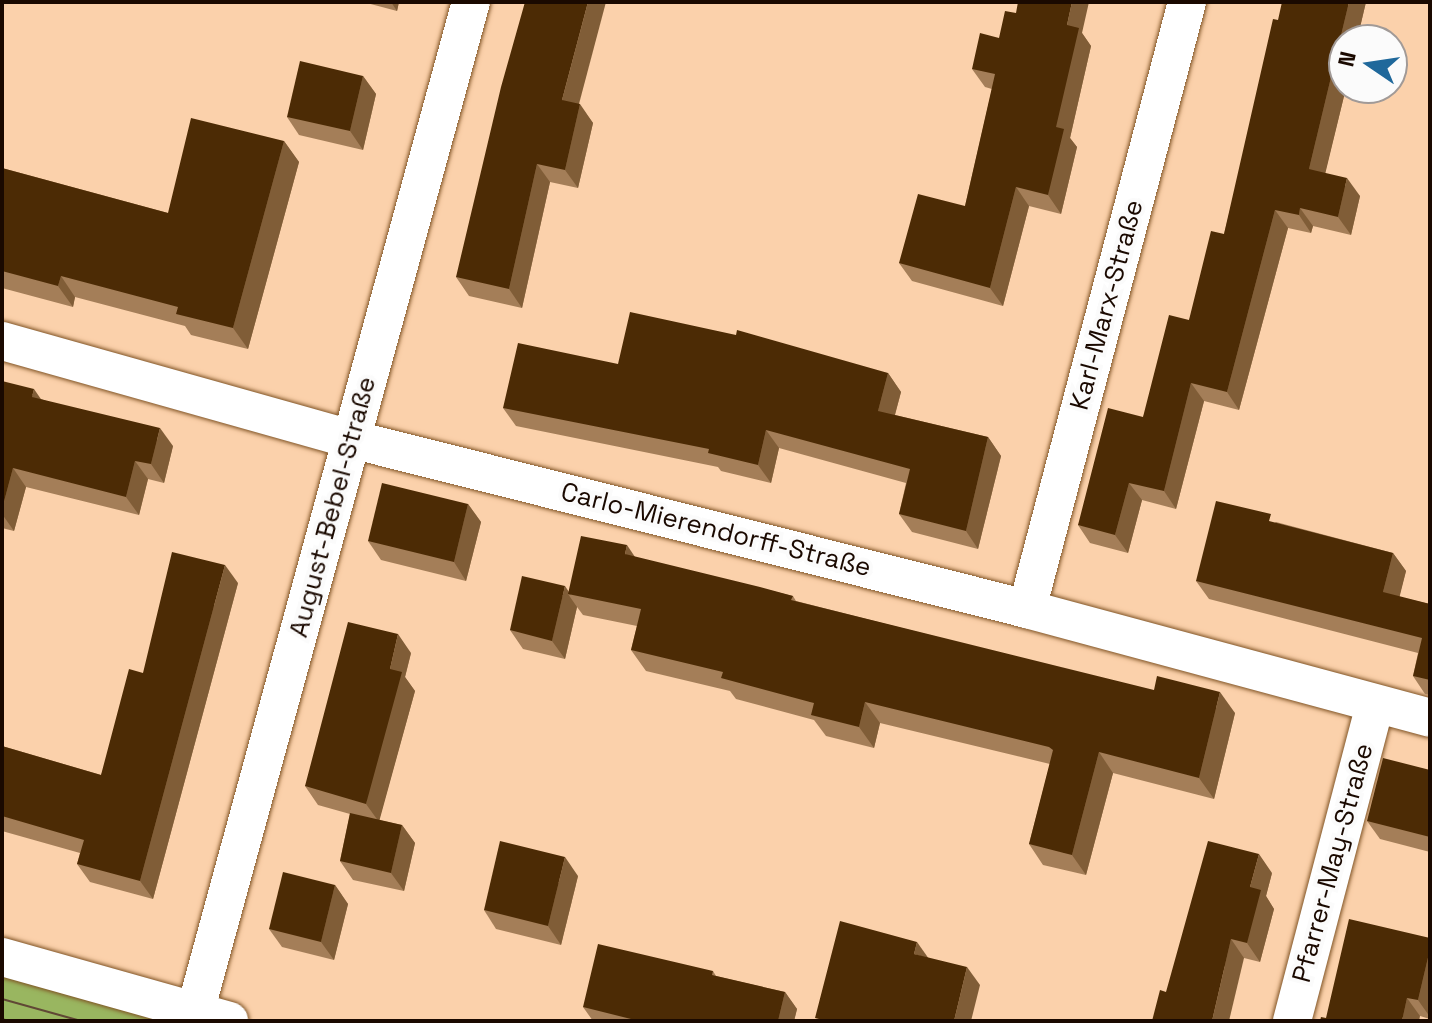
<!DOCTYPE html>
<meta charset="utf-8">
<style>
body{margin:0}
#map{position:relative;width:1432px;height:1023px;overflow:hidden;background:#fbd1ab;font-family:"Space Grotesk",sans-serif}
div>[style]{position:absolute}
.green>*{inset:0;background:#99b660}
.roads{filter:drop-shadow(0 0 2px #805425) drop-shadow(0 0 2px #805425)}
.minor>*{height:38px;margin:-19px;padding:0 19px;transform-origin:19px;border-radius:19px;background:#fff}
.tram>*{height:2px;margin:-1px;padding:0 1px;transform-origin:1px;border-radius:1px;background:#604735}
.wall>*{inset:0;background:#a47e58}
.shaded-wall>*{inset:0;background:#805d37}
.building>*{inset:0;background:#4c2b05}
span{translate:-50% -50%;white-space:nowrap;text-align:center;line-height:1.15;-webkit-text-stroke:8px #fbfbfb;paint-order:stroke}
.street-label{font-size:26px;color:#1a0900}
.frame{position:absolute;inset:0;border:4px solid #1a0900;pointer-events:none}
.north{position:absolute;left:1328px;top:24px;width:80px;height:80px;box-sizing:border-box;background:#fbfbfb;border:2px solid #a19a97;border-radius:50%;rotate:283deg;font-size:22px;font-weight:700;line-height:32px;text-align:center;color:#1a0900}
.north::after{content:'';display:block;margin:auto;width:28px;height:36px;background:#1f689b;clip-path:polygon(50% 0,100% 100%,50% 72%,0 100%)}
</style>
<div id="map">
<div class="green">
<i style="clip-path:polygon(2px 966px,200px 1021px,2px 1021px)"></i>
</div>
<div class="roads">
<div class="minor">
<i style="left:2px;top:341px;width:362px;rotate:15.7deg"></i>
<i style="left:351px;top:439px;width:697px;rotate:14.12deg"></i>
<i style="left:1027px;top:609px;width:417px;rotate:15.1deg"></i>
<i style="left:1027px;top:609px;width:628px;rotate:-75.23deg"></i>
<i style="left:2px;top:957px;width:236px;rotate:15.7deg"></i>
<i style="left:195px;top:1012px;width:1047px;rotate:-74.72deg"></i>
<i style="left:1292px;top:1021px;width:328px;rotate:-75.3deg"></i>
</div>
</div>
<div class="tram">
<i style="left:2px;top:999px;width:82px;rotate:15.6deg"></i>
<i style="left:2px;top:1019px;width:7px;rotate:16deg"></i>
</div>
<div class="wall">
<i style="clip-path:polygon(363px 2px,399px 2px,397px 11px)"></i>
<i style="clip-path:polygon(1366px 2px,1357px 40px,1344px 40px,1344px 88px,1346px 88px,1325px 173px,1360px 196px,1351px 235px,1313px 226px,1311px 233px,1288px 228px,1239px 410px,1204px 401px,1176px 509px,1142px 500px,1128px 553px,1090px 543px,1078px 525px,1143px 417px,1189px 320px,1224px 234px,1278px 20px)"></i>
<i style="clip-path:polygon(1082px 33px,1091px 46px,1070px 138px,1077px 147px,1061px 214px,1029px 206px,1003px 306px,912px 281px,899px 263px,965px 206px,992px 89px,985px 87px,972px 69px,999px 38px)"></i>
<i style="clip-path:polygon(363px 76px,376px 94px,363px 150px,299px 135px,287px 117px)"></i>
<i style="clip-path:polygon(579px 104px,593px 123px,578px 188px,550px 182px,522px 308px,469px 296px,456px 277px)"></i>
<i style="clip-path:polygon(284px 141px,299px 162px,248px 349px,191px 335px,185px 326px,75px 297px,73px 307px,2px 288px,2px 168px,168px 213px)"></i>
<i style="clip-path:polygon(618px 364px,888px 373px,901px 392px,895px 415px,988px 437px,1001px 456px,978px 549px,912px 532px,899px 514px,906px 483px,779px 448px,771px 483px,721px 471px,718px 467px,516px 426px,503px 408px)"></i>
<i style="clip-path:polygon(2px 381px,41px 399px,173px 446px,164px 483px,148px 479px,139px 515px,26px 487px,14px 531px,2px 528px)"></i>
<i style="clip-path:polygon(468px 504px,481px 522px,466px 581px,381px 560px,368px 541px)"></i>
<i style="clip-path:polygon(1276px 522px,1393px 553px,1406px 571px,1399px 597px,1430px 604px,1430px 695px,1425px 694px,1413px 676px,1418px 653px,1209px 599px,1196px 581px)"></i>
<i style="clip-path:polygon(634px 557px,793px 596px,796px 601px,1235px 713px,1214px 799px,1113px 773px,1086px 875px,1043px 865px,1029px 844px,1050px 764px,880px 723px,874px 748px,826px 736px,814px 720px,736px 699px,730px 691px,646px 671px,631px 650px,637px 626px,583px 615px,577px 607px,565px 659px,523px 649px,510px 630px,569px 592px)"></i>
<i style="clip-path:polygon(238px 583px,153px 899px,90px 882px,77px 864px,80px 853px,2px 831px,2px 746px,101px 775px,143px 673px)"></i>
<i style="clip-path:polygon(411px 653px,405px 677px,415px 691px,379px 820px,402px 825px,415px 843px,404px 891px,353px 880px,340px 861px,350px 814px,318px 805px,305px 786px)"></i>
<i style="clip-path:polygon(1430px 770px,1430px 852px,1380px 839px,1367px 821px)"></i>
<i style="clip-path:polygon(1272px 873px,1266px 896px,1274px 909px,1260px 962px,1244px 958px,1166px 992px)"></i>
<i style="clip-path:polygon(578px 876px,561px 945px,496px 929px,484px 910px)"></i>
<i style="clip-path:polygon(335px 885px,348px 904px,334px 960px,282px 947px,269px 929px)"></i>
<i style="clip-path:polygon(1430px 938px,1430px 1019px,1420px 1016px,1320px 1021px,1326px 1018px)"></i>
<i style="clip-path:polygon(713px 971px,716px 976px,785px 992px,797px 1009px,794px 1021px,593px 1021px,583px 1007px)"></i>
</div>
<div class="shaded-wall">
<i style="clip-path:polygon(391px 2px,399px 2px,397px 11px)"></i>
<i style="clip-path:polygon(588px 2px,606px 2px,575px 119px,562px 100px)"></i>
<i style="clip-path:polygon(1072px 2px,1089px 2px,1082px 33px,1091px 46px,1070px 138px,1077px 147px,1061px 214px,1048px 195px,1067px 25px)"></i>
<i style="clip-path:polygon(1349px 2px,1366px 2px,1357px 40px,1344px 40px,1344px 88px,1346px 88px,1322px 187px,1309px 169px)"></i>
<i style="clip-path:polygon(363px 76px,376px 94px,363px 150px,350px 131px)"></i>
<i style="clip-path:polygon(580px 104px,593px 123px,578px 188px,565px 170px)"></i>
<i style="clip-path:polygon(284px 141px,299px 162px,248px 349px,233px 328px)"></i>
<i style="clip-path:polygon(537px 164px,550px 182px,522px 308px,509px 289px)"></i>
<i style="clip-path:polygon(1347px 178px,1360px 196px,1351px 235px,1338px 217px)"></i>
<i style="clip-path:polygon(1016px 187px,1029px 206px,1003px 306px,990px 288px)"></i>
<i style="clip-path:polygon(1300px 208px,1313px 226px,1311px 233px,1299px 215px)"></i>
<i style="clip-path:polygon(1275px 210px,1288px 228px,1239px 410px,1227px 392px)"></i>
<i style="clip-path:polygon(61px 276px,75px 297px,73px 307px,58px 286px)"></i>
<i style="clip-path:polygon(888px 373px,901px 392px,891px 429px,878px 411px)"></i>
<i style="clip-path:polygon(1191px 383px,1204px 401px,1176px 509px,1164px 491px)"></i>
<i style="clip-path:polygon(34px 389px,47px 408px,32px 397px)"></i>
<i style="clip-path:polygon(160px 428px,173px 446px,164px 483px,151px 464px)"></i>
<i style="clip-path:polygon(766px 430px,779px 448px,771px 483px,758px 465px)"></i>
<i style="clip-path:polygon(988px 437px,1001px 456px,978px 549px,966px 531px)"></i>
<i style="clip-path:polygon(135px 461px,148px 479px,139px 515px,126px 497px)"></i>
<i style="clip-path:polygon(13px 468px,26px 487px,14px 531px,2px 514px,2px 509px)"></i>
<i style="clip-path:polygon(1129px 483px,1142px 500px,1128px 553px,1115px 535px)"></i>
<i style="clip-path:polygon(468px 504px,481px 522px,466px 581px,454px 562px)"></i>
<i style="clip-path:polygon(627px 545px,641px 566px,625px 554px)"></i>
<i style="clip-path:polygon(1393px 553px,1406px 571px,1396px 611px,1383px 592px)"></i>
<i style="clip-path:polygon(225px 565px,238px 583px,153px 899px,140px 881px)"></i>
<i style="clip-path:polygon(565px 586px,571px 595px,568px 594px,577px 607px,565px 659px,552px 641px)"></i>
<i style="clip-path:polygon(398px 634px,411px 653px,405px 677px,415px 691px,379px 822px,366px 804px,390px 669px)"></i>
<i style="clip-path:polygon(1220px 692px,1235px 713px,1214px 799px,1199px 778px)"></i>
<i style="clip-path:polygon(865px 702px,880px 723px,874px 748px,859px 727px)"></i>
<i style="clip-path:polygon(1099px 752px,1113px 773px,1086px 875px,1072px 855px)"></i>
<i style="clip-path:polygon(402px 825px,415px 843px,404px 891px,391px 873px)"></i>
<i style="clip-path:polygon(1259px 854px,1272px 873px,1266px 896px,1274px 909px,1260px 962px,1247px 943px,1250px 887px)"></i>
<i style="clip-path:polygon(565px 857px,578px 876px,561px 945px,548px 926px)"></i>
<i style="clip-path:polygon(335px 885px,348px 904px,334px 960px,321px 942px)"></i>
<i style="clip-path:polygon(1231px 939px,1244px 958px,1229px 1021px,1212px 1021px)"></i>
<i style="clip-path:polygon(917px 942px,929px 959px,914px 954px)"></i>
<i style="clip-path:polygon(1430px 949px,1430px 1017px,1418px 1000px)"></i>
<i style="clip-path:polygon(967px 967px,980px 985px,971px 1021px,954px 1021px)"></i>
<i style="clip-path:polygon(785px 992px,797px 1009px,794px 1021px,778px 1021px)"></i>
<i style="clip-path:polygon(1407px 998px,1420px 1016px,1419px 1021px,1402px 1021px)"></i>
</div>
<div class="building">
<i style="clip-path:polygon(525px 2px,588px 2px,562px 100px,580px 104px,565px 170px,537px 164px,509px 289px,456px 277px,501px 87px)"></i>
<i style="clip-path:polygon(1018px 2px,1072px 2px,1067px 25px,1079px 28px,1056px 127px,1064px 129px,1048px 195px,1016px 187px,990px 288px,899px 263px,918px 194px,965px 206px,995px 74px,972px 69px,980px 33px,999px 38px,1005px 11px,1016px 13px)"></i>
<i style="clip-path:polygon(1282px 2px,1349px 2px,1309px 169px,1347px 178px,1338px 217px,1300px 208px,1299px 215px,1275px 210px,1227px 392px,1191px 383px,1164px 491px,1129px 483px,1115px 535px,1078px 525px,1108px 408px,1143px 417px,1169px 315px,1189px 320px,1211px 231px,1224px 234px,1273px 19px,1278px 20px)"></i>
<i style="clip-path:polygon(300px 61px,363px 76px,350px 131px,287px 117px)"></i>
<i style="clip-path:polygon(191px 118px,284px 141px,233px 328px,176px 314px,178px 307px,61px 276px,58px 286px,2px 271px,2px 168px,168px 213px)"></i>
<i style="clip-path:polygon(630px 312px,736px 335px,737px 330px,888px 373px,878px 411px,988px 437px,966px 531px,899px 514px,910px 469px,766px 430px,758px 465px,708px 453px,709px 449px,503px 408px,518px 343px,618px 364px)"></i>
<i style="clip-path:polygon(2px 381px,34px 389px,32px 397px,160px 428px,151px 464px,135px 461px,126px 497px,13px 468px,2px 509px)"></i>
<i style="clip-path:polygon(382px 483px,468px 504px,454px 562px,368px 541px)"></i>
<i style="clip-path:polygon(1216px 501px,1271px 514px,1269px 521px,1393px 553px,1383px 592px,1430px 604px,1430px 680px,1413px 676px,1422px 638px,1196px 581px)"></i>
<i style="clip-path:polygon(581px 536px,627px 545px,625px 554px,760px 587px,793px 596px,791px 600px,1154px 690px,1157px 676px,1220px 692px,1199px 778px,1099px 752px,1072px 855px,1029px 844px,1053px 750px,1049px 747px,865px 702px,859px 727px,811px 715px,814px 703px,721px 678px,723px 672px,631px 650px,641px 609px,568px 594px)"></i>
<i style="clip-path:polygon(172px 552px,225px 565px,140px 881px,77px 864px,84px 840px,2px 816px,2px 746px,101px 775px,129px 669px,143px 673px)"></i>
<i style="clip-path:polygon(522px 576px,565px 586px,552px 641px,510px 630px)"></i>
<i style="clip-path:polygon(348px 622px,398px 634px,390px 669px,402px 672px,366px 804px,305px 786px)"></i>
<i style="clip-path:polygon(1383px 758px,1430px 770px,1430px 837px,1367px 821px)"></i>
<i style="clip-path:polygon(350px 813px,402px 825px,391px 873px,340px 861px)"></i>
<i style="clip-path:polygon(500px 841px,565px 857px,548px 926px,484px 910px)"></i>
<i style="clip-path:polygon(1208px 841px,1259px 854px,1250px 887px,1261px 890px,1247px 943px,1231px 939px,1212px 1021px,1152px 1021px,1160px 990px,1166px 992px)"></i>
<i style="clip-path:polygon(283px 872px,335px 885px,321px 942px,269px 929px)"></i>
<i style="clip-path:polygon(1349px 919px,1430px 938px,1430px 949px,1418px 1000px,1407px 998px,1402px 1021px,1320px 1021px,1321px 1017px,1326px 1018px)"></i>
<i style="clip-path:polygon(840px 921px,917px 942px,914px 954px,967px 967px,954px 1021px,827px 1021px,815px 1018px)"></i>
<i style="clip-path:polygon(598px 944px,713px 971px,712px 975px,785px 992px,778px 1021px,639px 1021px,583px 1007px)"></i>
</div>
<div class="street-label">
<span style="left:1107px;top:305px;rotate:-75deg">Karl-Marx-Straße</span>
<span style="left:333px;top:507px;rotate:-75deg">August-Bebel-Straße</span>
<span style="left:716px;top:530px;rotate:14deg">Carlo-Mierendorff-Straße</span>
<span style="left:1333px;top:863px;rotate:-75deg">Pfarrer-May-Straße</span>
</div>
<div class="frame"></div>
<div class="north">N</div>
</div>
